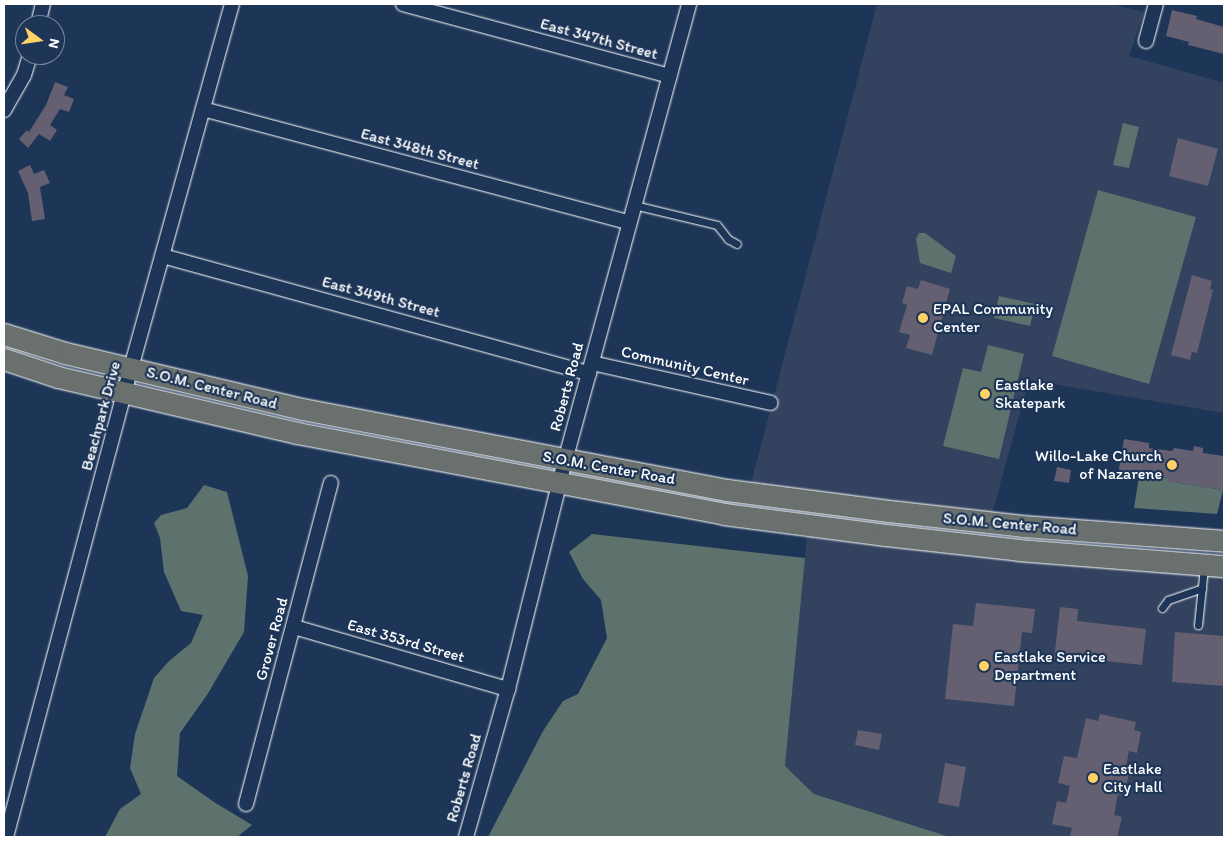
<!DOCTYPE html>
<style>
body{margin:0}
#map{position:relative;width:1228px;height:841px;overflow:hidden;background:#1d3557;font-family:Itim,sans-serif}
div>[style]{position:absolute}
.built>*{inset:0;background:#32425f}
.green>*{inset:0;background:#5d726d}
.building>*{inset:0;background:#646072}
.roads{filter:drop-shadow(0 0 1px #fff) drop-shadow(0 0 1px #fff)}
.lane>*{height:7px;margin:-3.5px;padding:0 3.5px;transform-origin:3.5px;border-radius:3.5px;background:#1d3557}
.street>*{height:14px;margin:-7px;padding:0 7px;transform-origin:7px;border-radius:7px;background:#1d3557}
.primary>*{height:21px;margin:-10.5px;padding:0 10.5px;transform-origin:10.5px;border-radius:10.5px;background:#6a706d}
.dots>*{width:14px;height:14px;translate:-50% -50%;box-sizing:border-box;border:2px solid #1d3557;border-radius:50%}
span{translate:-50% -50%;white-space:nowrap;text-align:center;line-height:1.15;-webkit-text-stroke:4.5px #1d3557;paint-order:stroke}
.street-label{font-size:16px;color:#fff}
.poi-label{font-size:16px;color:#fff}
.left{translate:0 -50%;text-align:left}
.right{translate:-100% -50%;text-align:right}
.frame{position:absolute;inset:0;border:5px solid #fff;pointer-events:none}
.north{position:absolute;left:15px;top:15px;width:50px;height:50px;box-sizing:border-box;background:#1d3557;border:1px solid #77869a;border-radius:50%;rotate:104deg;font-size:14px;font-weight:700;line-height:20px;text-align:center;color:#fff}
.north::after{content:'';display:block;margin:auto;width:18px;height:22px;background:#ffd166;clip-path:polygon(50% 0,100% 100%,50% 72%,0 100%)}
</style>
<div id="map">
<div class="built">
<i style="clip-path:polygon(877px 4px,1111px 4px,1144px 12px,1129px 56px,1224px 83px,1224px 413px,1029px 380px,992px 514px,751px 483px)"></i>
<i style="clip-path:polygon(807px 536px,1151px 566px,1224px 570px,1224px 837px,950px 837px,814px 794px,785px 766px)"></i>
</div>
<div class="green">
<i style="clip-path:polygon(1123px 123px,1139px 127px,1129px 168px,1113px 165px)"></i>
<i style="clip-path:polygon(1098px 190px,1196px 217px,1149px 384px,1052px 356px)"></i>
<i style="clip-path:polygon(919px 233px,925px 233px,956px 256px,951px 273px,920px 263px,916px 239px)"></i>
<i style="clip-path:polygon(999px 296px,1035px 304px,1030px 326px,994px 318px)"></i>
<i style="clip-path:polygon(988px 345px,1024px 354px,999px 459px,943px 446px,963px 368px,981px 372px)"></i>
<i style="clip-path:polygon(1145px 474px,1168px 478px,1168px 481px,1223px 490px,1217px 514px,1134px 508px,1139px 477px,1144px 478px)"></i>
<i style="clip-path:polygon(204px 485px,227px 492px,248px 576px,244px 632px,207px 695px,180px 733px,177px 776px,214px 802px,252px 825px,237px 837px,105px 837px,120px 809px,141px 794px,130px 768px,135px 734px,154px 678px,169px 661px,191px 643px,203px 615px,181px 611px,164px 572px,160px 538px,154px 523px,161px 515px,187px 508px)"></i>
<i style="clip-path:polygon(592px 534px,805px 558px,785px 766px,814px 794px,950px 837px,488px 837px,543px 731px,563px 701px,578px 694px,607px 638px,601px 600px,583px 579px,569px 552px)"></i>
</div>
<div class="building">
<i style="clip-path:polygon(1172px 10px,1197px 16px,1196px 19px,1224px 27px,1224px 54px,1188px 45px,1189px 42px,1166px 36px)"></i>
<i style="clip-path:polygon(55px 82px,68px 87px,64px 95px,74px 99px,69px 112px,60px 109px,50px 125px,57px 130px,50px 141px,39px 134px,28px 148px,19px 139px,27px 130px,29px 132px,46px 105px)"></i>
<i style="clip-path:polygon(1178px 138px,1218px 149px,1208px 186px,1169px 176px)"></i>
<i style="clip-path:polygon(30px 165px,34px 174px,44px 170px,50px 183px,40px 187px,45px 219px,32px 221px,28px 193px,18px 171px)"></i>
<i style="clip-path:polygon(1192px 275px,1212px 281px,1210px 289px,1213px 290px,1197px 353px,1192px 352px,1190px 360px,1171px 355px)"></i>
<i style="clip-path:polygon(921px 280px,950px 289px,932px 355px,906px 348px,910px 335px,899px 332px,907px 305px,902px 303px,907px 286px,918px 289px)"></i>
<i style="clip-path:polygon(1124px 439px,1149px 443px,1149px 448px,1172px 451px,1174px 448px,1193px 451px,1194px 446px,1203px 448px,1203px 453px,1224px 456px,1223px 490px,1168px 481px,1168px 478px,1145px 474px,1144px 478px,1118px 474px)"></i>
<i style="clip-path:polygon(1057px 467px,1071px 470px,1069px 483px,1054px 481px)"></i>
<i style="clip-path:polygon(976px 603px,1035px 609px,1032px 633px,1022px 632px,1014px 706px,945px 699px,953px 624px,973px 626px)"></i>
<i style="clip-path:polygon(1060px 607px,1078px 609px,1077px 621px,1146px 629px,1142px 665px,1070px 657px,1069px 661px,1054px 659px)"></i>
<i style="clip-path:polygon(1175px 632px,1224px 636px,1224px 686px,1172px 682px)"></i>
<i style="clip-path:polygon(1100px 714px,1136px 722px,1134px 730px,1141px 732px,1137px 753px,1129px 751px,1125px 772px,1129px 773px,1124px 796px,1118px 794px,1114px 815px,1122px 817px,1117px 837px,1077px 837px,1070px 836px,1072px 828px,1052px 824px,1057px 801px,1066px 803px,1070px 786px,1058px 783px,1064px 756px,1077px 758px,1086px 718px,1098px 721px)"></i>
<i style="clip-path:polygon(858px 730px,882px 734px,879px 750px,855px 745px)"></i>
<i style="clip-path:polygon(945px 763px,966px 767px,959px 807px,938px 803px)"></i>
</div>
<div class="roads">
<div class="lane">
<i style="left:634px;top:205px;width:85px;rotate:13.5deg"></i>
<i style="left:717px;top:225px;width:18px;rotate:52deg"></i>
<i style="left:728px;top:239px;width:10px;rotate:29deg"></i>
<i style="left:1162px;top:608px;width:10px;rotate:-53deg"></i>
<i style="left:1168px;top:600px;width:36px;rotate:-19deg"></i>
<i style="left:1198px;top:625px;width:58px;rotate:-84.1deg"></i>
</div>
<div class="street">
<i style="left:403px;top:4px;width:276px;rotate:15.1deg"></i>
<i style="left:38px;top:25px;width:22px;rotate:-77deg"></i>
<i style="left:1146px;top:41px;width:38px;rotate:-75deg"></i>
<i style="left:203px;top:109px;width:441px;rotate:14.9deg"></i>
<i style="left:4px;top:110px;width:40px;rotate:-60.3deg"></i>
<i style="left:24px;top:75px;width:21px;rotate:-73deg"></i>
<i style="left:163px;top:256px;width:442px;rotate:15.4deg"></i>
<i style="left:592px;top:363px;width:183px;rotate:12.6deg"></i>
<i style="left:294px;top:627px;width:223px;rotate:16.2deg"></i>
<i style="left:246px;top:804px;width:332px;rotate:-75.2deg"></i>
<i style="left:6px;top:837px;width:485px;rotate:-75.1deg"></i>
<i style="left:131px;top:368px;width:378px;rotate:-74.5deg"></i>
<i style="left:466px;top:837px;width:154px;rotate:-74.2deg"></i>
<i style="left:508px;top:689px;width:235px;rotate:-76deg"></i>
<i style="left:565px;top:461px;width:474px;rotate:-74.8deg"></i>
</div>
<div class="primary">
<i style="left:4px;top:334px;width:64px;rotate:17.3deg"></i>
<i style="left:65px;top:353px;width:244px;rotate:13.3deg"></i>
<i style="left:302px;top:409px;width:433px;rotate:10.8deg"></i>
<i style="left:727px;top:490px;width:163px;rotate:7.4deg"></i>
<i style="left:889px;top:511px;width:134px;rotate:6.4deg"></i>
<i style="left:1022px;top:526px;width:203px;rotate:4.2deg"></i>
<i style="left:4px;top:359px;width:57px;rotate:18.4deg"></i>
<i style="left:58px;top:377px;width:245px;rotate:13.2deg"></i>
<i style="left:297px;top:433px;width:435px;rotate:10.7deg"></i>
<i style="left:724px;top:514px;width:163px;rotate:7.4deg"></i>
<i style="left:886px;top:535px;width:134px;rotate:6.4deg"></i>
<i style="left:1019px;top:550px;width:206px;rotate:4.5deg"></i>
</div>
</div>
<div class="dots">
<i style="left:923px;top:318px;background:#ffd166"></i>
<i style="left:985px;top:394px;background:#ffd166"></i>
<i style="left:1172px;top:465px;background:#ffd166"></i>
<i style="left:984px;top:666px;background:#ffd166"></i>
<i style="left:1093px;top:778px;background:#ffd166"></i>
</div>
<div class="street-label">
<span style="left:599px;top:39px;rotate:15deg">East 347th Street</span>
<span style="left:420px;top:149px;rotate:15deg">East 348th Street</span>
<span style="left:381px;top:297px;rotate:15deg">East 349th Street</span>
<span style="left:685px;top:366px;rotate:13deg">Community Center</span>
<span style="left:567px;top:387px;rotate:-75deg">Roberts Road</span>
<span style="left:212px;top:388px;rotate:14deg">S.O.M. Center Road</span>
<span style="left:101px;top:416px;rotate:-75deg">Beachpark Drive</span>
<span style="left:609px;top:468px;rotate:10deg">S.O.M. Center Road</span>
<span style="left:1010px;top:524px;rotate:5deg">S.O.M. Center Road</span>
<span style="left:272px;top:639px;rotate:-75deg">Grover Road</span>
<span style="left:406px;top:641px;rotate:16deg">East 353rd Street</span>
<span style="left:464px;top:778px;rotate:-74deg">Roberts Road</span>
</div>
<div class="poi-label">
<span class="left" style="left:933px;top:318px">EPAL Community<br>Center</span>
<span class="left" style="left:995px;top:394px">Eastlake<br>Skatepark</span>
<span class="right" style="left:1162px;top:465px">Willo-Lake Church<br>of Nazarene</span>
<span class="left" style="left:994px;top:666px">Eastlake Service<br>Department</span>
<span class="left" style="left:1103px;top:778px">Eastlake<br>City Hall</span>
</div>
<div class="frame"></div>
<div class="north">N</div>
</div>
